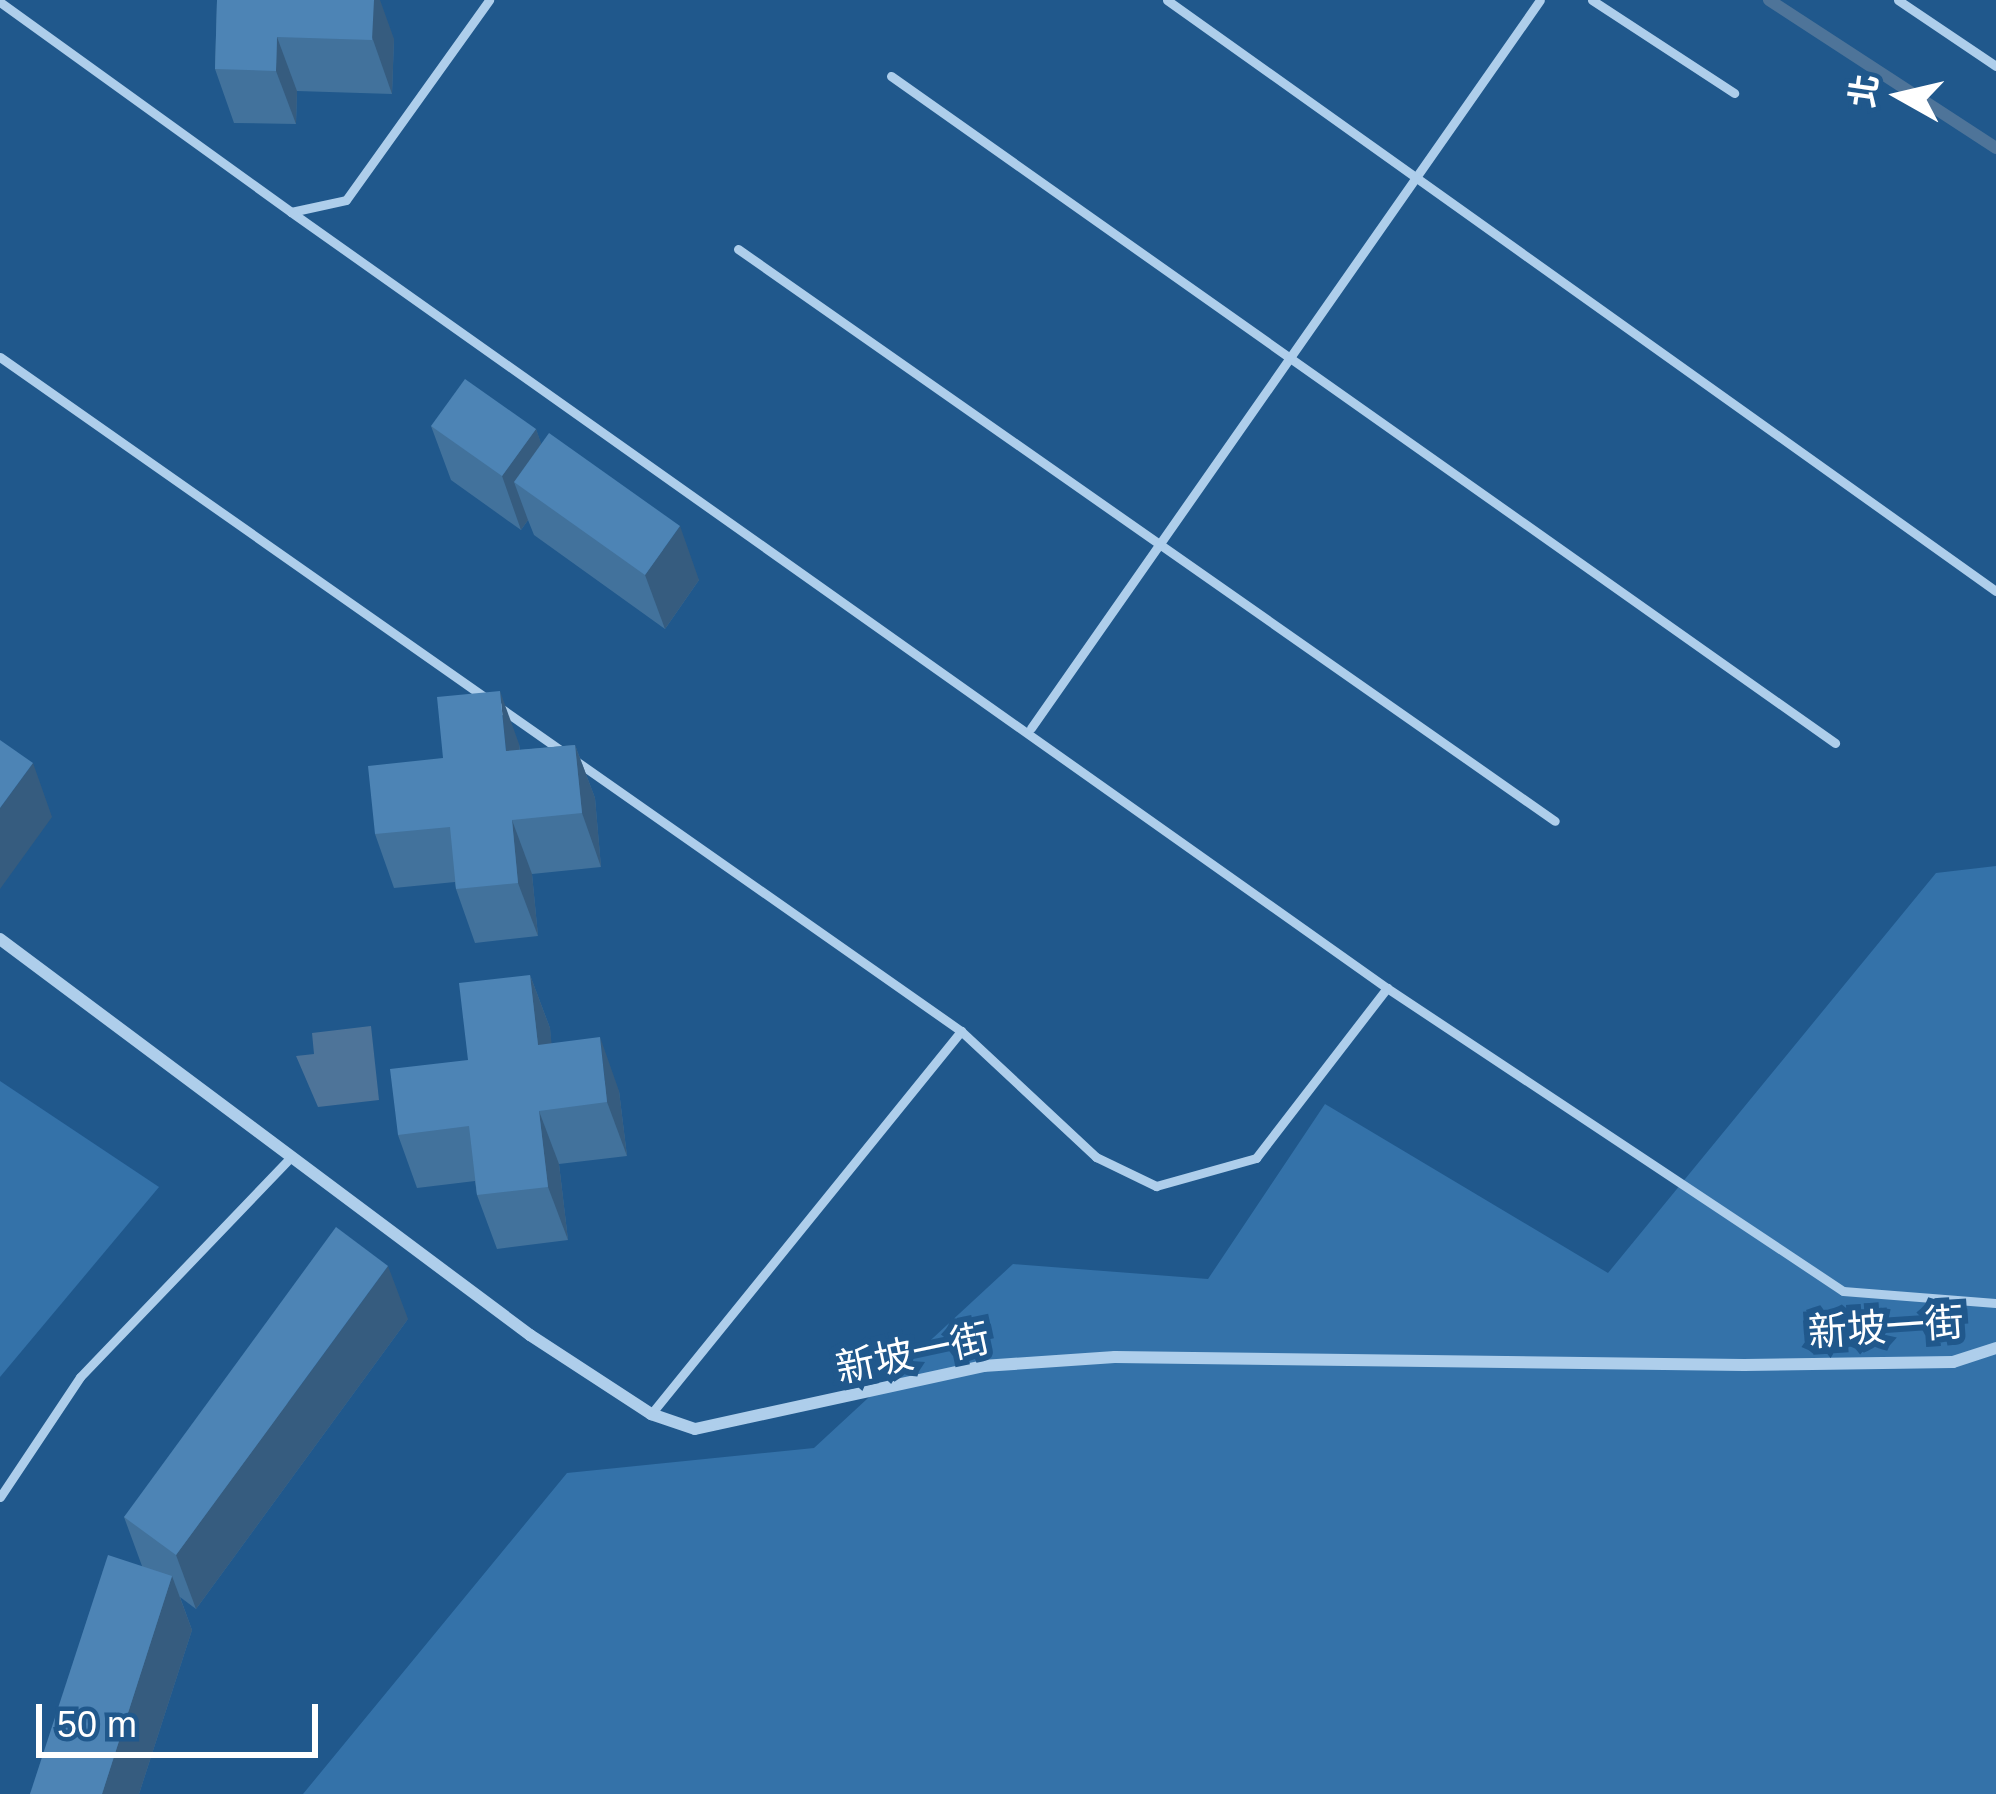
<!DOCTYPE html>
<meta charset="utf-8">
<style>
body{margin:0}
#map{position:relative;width:1996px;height:1794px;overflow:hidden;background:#20588c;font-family:Arial,"Noto Sans TC",sans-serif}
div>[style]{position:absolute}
.green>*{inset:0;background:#3472a9}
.water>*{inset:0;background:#4e7499}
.stream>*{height:12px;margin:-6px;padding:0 6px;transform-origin:6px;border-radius:6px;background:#4e7499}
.service>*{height:9px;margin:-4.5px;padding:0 4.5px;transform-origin:4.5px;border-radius:4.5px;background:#aeceeb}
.minor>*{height:12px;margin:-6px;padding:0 6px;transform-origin:6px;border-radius:6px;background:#aeceeb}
.wall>*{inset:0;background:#42729c}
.shaded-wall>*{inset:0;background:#365c7f}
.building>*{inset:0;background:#4d84b5}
span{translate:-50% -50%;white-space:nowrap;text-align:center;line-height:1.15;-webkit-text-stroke:12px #20588c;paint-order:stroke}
.street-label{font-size:39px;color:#fff}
.north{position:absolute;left:1840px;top:36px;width:120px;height:120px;-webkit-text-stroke:9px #20588c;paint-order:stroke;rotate:278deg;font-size:33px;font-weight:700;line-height:48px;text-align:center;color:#fff}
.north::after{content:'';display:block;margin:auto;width:42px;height:54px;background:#fff;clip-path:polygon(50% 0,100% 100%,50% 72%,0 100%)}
.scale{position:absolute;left:36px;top:1704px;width:282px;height:54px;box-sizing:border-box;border:6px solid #fff;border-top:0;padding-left:15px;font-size:36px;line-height:42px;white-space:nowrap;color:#fff;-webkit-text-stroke:9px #20588c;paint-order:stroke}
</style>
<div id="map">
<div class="green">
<i style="clip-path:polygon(1996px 866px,1996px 1794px,303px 1794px,567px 1473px,814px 1448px,1013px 1264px,1208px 1279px,1325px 1104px,1608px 1273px,1936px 873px)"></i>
<i style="clip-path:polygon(0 1081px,159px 1187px,0 1377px)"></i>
</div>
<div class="water">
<i style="clip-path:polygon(371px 1026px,379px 1100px,318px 1107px,296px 1056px,314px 1054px,312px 1033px)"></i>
</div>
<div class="stream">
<i style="left:1769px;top:0;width:271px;rotate:33.1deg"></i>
</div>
<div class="service">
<i style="left:1167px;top:0;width:1018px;rotate:35.49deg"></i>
<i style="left:1592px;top:0;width:170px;rotate:33.2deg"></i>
<i style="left:1898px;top:0;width:118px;rotate:34deg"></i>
<i style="left:0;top:2px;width:359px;rotate:35.8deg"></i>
<i style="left:291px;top:212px;width:56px;rotate:-12.3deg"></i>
<i style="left:346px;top:200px;width:246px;rotate:-54.4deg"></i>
<i style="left:891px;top:76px;width:1156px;rotate:35.24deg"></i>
<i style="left:291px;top:212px;width:1343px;rotate:35.3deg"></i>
<i style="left:1387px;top:988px;width:547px;rotate:33.6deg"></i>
<i style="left:1843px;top:1291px;width:153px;rotate:4.5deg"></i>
<i style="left:738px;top:249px;width:997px;rotate:35deg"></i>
<i style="left:0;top:357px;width:594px;rotate:35.06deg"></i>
<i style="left:499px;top:707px;width:564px;rotate:35.04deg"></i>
<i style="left:961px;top:1031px;width:185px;rotate:43deg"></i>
<i style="left:1096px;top:1157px;width:67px;rotate:25.8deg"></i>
<i style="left:1156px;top:1186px;width:104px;rotate:-15.6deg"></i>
<i style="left:1256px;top:1158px;width:215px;rotate:-52.4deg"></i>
<i style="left:1031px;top:728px;width:888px;rotate:-55.04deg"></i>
<i style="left:651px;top:1414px;width:493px;rotate:-51deg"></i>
<i style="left:0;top:1497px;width:144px;rotate:-56.3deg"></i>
<i style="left:80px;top:1377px;width:306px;rotate:-46.2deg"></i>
</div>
<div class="minor">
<i style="left:0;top:939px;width:662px;rotate:36.77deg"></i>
<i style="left:530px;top:1335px;width:145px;rotate:33.1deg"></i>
<i style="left:651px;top:1414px;width:46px;rotate:18.8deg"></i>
<i style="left:695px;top:1429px;width:295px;rotate:-12.3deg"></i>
<i style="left:983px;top:1366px;width:132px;rotate:-3.9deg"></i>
<i style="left:1115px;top:1357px;width:629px;rotate:0.73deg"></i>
<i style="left:1744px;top:1365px;width:209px;rotate:-0.8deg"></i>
<i style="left:1953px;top:1362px;width:45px;rotate:-18deg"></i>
</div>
<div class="wall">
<i style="clip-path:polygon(217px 0,394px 39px,392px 94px,297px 91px,296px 124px,234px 123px,215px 69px)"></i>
<i style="clip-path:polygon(431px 426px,536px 429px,541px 444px,699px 580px,665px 629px,534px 535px,528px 520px,521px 530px,451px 480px)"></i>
<i style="clip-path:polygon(519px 744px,520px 750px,575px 745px,595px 798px,601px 867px,532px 874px,538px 936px,475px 943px,456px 889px,455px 882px,394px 888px,375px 834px)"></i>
<i style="clip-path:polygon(530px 975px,550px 1028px,551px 1043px,619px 1091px,627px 1156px,559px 1164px,568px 1240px,497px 1249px,477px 1195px,475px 1181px,417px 1188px,398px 1135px,468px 1060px)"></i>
<i style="clip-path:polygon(408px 1319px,196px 1609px,180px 1597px,192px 1630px,139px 1794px,30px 1794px,142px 1566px,124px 1517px)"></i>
</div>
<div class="shaded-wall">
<i style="clip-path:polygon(359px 0,380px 0,394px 39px,392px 94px)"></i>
<i style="clip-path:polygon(277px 37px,297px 91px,296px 124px,276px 71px)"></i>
<i style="clip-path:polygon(536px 429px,555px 482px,514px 482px,528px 520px,521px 530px,502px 476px)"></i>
<i style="clip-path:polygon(680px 526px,699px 580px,665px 629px,645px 575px)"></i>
<i style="clip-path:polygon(500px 691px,519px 744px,526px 805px,506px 751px)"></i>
<i style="clip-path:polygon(575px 745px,595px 798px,601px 867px,582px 813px)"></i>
<i style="clip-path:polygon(33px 763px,52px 817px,0 889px,0 808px)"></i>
<i style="clip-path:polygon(512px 820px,532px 874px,538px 936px,518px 883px)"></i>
<i style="clip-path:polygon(530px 975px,550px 1028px,557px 1099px,538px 1045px)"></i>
<i style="clip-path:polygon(600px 1037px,619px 1091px,627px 1156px,607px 1102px)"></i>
<i style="clip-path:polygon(539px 1111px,559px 1164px,568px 1240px,548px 1187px)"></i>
<i style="clip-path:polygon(388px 1266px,408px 1319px,196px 1609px,176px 1555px)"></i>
<i style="clip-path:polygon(172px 1576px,192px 1630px,139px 1794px,102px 1794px)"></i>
</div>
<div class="building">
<i style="clip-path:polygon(217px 0,374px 0,372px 40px,277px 37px,276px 71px,215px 69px)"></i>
<i style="clip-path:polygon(465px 379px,536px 429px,502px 476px,431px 426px)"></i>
<i style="clip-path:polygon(549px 433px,680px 526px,645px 575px,514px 482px)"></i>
<i style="clip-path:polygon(500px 691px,506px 751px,575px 745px,582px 813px,512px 820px,518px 883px,456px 889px,450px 827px,375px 834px,368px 766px,443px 758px,437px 697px)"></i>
<i style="clip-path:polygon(0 740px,33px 763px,0 808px)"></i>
<i style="clip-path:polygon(530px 975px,538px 1045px,600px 1037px,607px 1102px,539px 1111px,548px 1187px,477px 1195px,469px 1126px,398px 1135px,390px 1069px,468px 1060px,459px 983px)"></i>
<i style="clip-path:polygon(336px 1227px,388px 1266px,176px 1555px,124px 1517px)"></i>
<i style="clip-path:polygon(108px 1555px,172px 1576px,102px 1794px,30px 1794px)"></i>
</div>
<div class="street-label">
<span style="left:1886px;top:1328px;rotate:-4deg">新坡一街</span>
<span style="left:913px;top:1354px;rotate:-12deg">新坡一街</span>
</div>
<div class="north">北</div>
<div class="scale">50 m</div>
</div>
